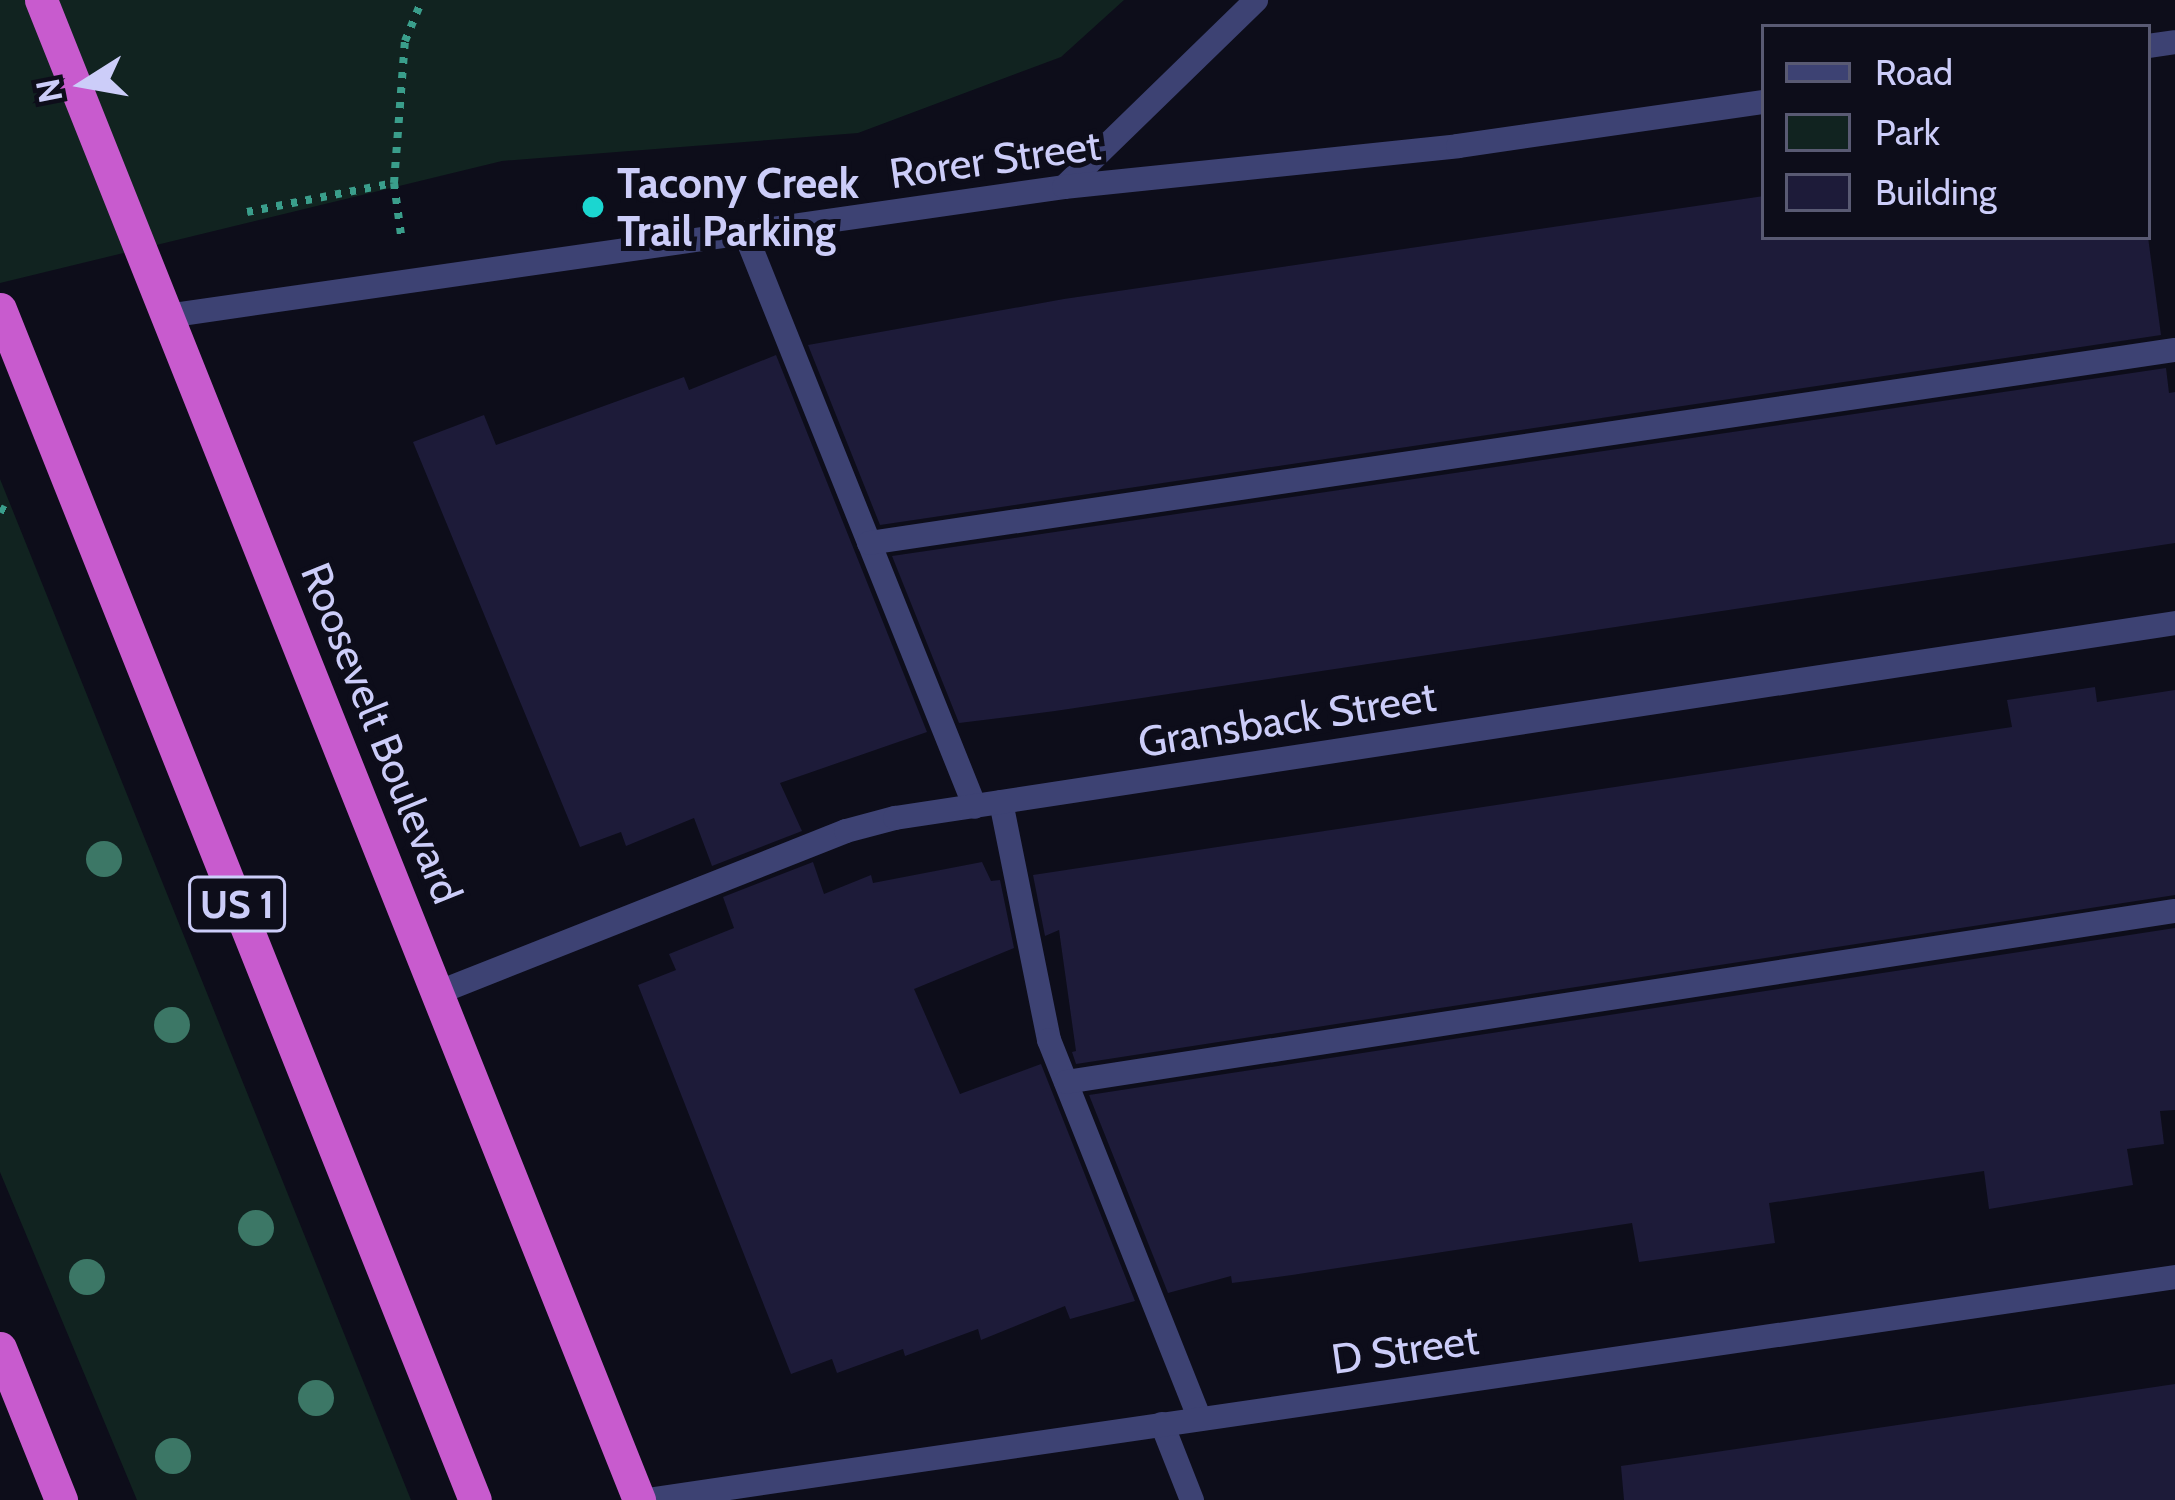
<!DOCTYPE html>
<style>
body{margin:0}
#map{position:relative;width:2175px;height:1500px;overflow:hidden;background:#0d0d1a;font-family:Cabin,sans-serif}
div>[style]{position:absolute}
.green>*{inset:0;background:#112320}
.building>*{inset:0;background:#1d1b39}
.path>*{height:8px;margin-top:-4px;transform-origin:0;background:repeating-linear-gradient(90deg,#3a9e8b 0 6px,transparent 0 15px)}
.service>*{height:24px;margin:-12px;padding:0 12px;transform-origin:12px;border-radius:12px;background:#3d4273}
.minor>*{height:24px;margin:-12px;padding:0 12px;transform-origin:12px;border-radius:12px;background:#3d4273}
.trunk>*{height:33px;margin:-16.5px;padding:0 16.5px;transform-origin:16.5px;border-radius:16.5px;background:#c85bce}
.trees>*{width:36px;height:36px;margin:-18px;border-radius:50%;background:#3c7766}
.dots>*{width:33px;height:33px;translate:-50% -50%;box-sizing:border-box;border:6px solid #0d0d1a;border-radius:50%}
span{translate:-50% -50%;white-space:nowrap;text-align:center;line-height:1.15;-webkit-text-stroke:10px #0d0d1a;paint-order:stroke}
.shield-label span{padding:3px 9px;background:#0d0d1a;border:3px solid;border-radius:9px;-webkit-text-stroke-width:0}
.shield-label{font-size:39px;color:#cccdf9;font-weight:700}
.street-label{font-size:42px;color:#cccdf9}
.poi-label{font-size:42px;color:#cccdf9;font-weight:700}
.left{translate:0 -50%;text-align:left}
.legend{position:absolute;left:1761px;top:24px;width:390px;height:216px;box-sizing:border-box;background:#0d0d1a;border:3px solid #595a73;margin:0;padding:15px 21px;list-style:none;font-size:36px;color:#cccdf9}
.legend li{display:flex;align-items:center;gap:24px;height:60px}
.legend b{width:60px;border:3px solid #595a73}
.north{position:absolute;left:24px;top:24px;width:120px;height:120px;-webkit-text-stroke:9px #0d0d1a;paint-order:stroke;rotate:259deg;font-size:33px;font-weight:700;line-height:48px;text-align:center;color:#cccdf9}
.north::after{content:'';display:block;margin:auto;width:42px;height:54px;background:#cccdf9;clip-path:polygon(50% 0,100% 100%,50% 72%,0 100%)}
</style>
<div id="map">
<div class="green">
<i style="clip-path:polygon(0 0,1124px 0,1061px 57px,858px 133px,502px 161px,0 283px)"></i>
<i style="clip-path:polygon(0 479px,411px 1500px,137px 1500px,0 1172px)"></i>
</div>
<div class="building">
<i style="clip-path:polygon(1764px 196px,1764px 237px,2148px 237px,2161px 335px,880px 525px,808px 345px,1064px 299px)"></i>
<i style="clip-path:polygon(776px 355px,927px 732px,780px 783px,802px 831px,712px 866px,694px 818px,626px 846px,621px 832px,580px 847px,413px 442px,484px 415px,496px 445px,684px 377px,689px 390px)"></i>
<i style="clip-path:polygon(2166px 368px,2169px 393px,2175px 392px,2175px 543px,1055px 711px,959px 723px,892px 556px)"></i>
<i style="clip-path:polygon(2095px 687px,2097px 702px,2175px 690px,2175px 895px,1076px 1064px,1072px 1052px,1076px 1051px,1059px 930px,1045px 936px,1033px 875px,2012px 727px,2007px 700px)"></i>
<i style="clip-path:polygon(813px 862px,824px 894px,871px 875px,873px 883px,982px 862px,991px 881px,1000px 880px,1014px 948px,914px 989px,960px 1094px,1041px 1064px,1135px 1301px,1070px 1319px,1065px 1306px,981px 1340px,978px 1329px,905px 1356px,903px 1349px,837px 1373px,832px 1359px,791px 1374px,638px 985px,676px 970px,669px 954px,734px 928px,723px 897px)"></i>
<i style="clip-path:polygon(2175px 928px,2175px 1110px,2160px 1111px,2164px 1144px,2127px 1149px,2133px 1185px,1989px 1209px,1984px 1171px,1769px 1203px,1775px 1243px,1639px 1262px,1632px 1223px,1292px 1275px,1232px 1283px,1231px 1276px,1168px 1293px,1089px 1095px)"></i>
<i style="clip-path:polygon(2175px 1384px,2175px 1500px,1624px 1500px,1621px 1466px)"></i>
</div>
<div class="path">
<i style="left:394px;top:183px;width:52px;rotate:82.3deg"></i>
<i style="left:247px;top:212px;width:150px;rotate:-11.2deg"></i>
<i style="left:394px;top:183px;width:142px;rotate:-85.6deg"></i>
<i style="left:405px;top:41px;width:44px;rotate:-67.5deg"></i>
<i style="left:0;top:508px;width:9px;rotate:27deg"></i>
</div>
<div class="service">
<i style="left:745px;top:233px;width:618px;rotate:68.16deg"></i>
<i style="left:869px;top:543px;width:1320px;rotate:-8.41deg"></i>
<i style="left:1001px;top:802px;width:243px;rotate:78.6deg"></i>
<i style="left:1049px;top:1040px;width:408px;rotate:68.3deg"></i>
<i style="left:1066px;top:1082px;width:1122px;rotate:-8.77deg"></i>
<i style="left:1162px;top:1424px;width:82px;rotate:68.5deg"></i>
</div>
<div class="minor">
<i style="left:2148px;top:46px;width:27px;rotate:-8deg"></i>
<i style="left:1064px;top:187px;width:268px;rotate:-44.2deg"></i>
<i style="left:167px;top:316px;width:906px;rotate:-8.18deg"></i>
<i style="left:1064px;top:187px;width:396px;rotate:-5.9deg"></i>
<i style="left:1458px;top:146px;width:309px;rotate:-8.2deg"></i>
<i style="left:437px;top:993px;width:440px;rotate:-21.6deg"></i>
<i style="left:846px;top:831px;width:51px;rotate:-14.9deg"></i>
<i style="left:895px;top:818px;width:1295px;rotate:-8.66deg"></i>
<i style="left:647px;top:1500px;width:1544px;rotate:-8.3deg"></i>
</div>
<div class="trunk">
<i style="left:41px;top:0;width:1615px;rotate:68.26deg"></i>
<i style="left:0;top:309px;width:1282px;rotate:68.26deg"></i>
<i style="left:0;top:1348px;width:164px;rotate:68.1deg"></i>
</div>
<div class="trees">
<i style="left:104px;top:859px"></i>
<i style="left:172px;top:1025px"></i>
<i style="left:256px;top:1228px"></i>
<i style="left:87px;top:1277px"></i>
<i style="left:316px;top:1398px"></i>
<i style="left:173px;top:1456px"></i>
</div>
<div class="dots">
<i style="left:593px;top:207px;background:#1bd6d0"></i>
</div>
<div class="shield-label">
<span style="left:237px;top:904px">US 1</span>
</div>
<div class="street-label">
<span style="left:995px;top:159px;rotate:-8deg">Rorer Street</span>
<span style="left:1287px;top:719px;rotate:-9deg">Gransback Street</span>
<span style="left:382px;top:733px;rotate:68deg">Roosevelt Boulevard</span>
<span style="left:1405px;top:1349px;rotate:-8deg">D Street</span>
</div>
<div class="poi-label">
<span class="left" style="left:617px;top:207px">Tacony Creek<br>Trail Parking</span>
</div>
<ul class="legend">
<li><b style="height:15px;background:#3d4273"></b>Road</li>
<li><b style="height:33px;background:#112320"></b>Park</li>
<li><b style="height:33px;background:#1d1b39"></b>Building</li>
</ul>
<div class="north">N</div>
</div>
